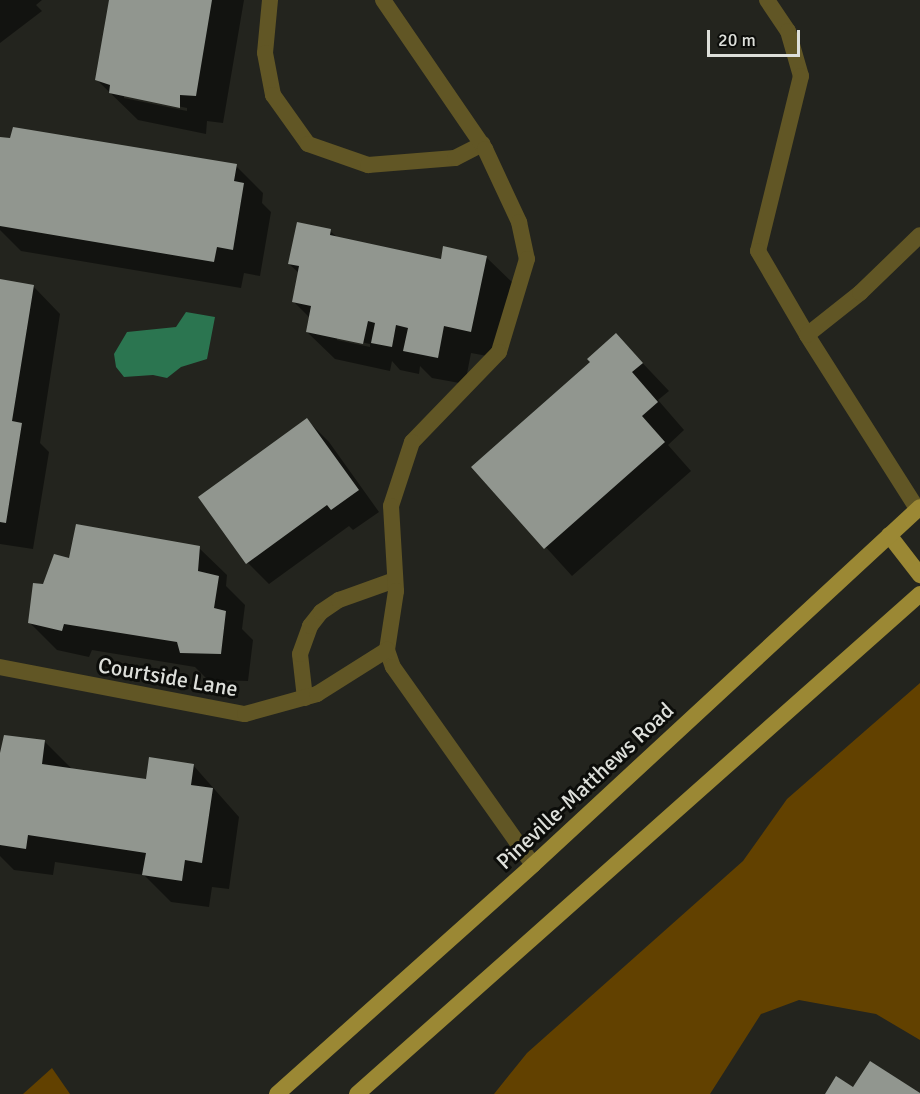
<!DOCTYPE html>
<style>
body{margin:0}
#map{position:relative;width:920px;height:1094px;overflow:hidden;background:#23241e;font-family:Signika,sans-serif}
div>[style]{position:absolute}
.green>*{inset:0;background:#624100}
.water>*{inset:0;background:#2b7550}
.shadow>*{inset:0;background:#0007}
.building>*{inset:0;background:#91968f}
.service>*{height:16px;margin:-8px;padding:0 8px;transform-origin:8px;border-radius:8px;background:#615625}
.minor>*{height:16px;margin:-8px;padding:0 8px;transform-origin:8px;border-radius:8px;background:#615625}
.primary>*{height:16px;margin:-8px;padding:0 8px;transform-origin:8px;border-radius:8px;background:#9b8834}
span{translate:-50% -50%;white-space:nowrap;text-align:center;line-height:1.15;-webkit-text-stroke:6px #0c0d0a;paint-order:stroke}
.street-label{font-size:22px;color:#dddfda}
.scale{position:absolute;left:707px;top:30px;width:93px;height:27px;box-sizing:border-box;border:3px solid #dddfda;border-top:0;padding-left:8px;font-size:18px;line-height:21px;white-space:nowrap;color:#dddfda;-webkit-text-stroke:4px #0c0d0a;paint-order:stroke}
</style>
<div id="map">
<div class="green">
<i style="clip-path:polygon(920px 683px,920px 1040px,876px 1014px,799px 1000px,761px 1014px,710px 1094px,494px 1094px,527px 1053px,743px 861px,787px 799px)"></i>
<i style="clip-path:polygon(52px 1068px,70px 1094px,23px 1094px)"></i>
</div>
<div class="water">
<i style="clip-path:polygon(186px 312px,215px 317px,207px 359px,181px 367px,167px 378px,153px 375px,124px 377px,116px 367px,114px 354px,127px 332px,176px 327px)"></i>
</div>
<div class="shadow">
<i style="clip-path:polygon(0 0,42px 0,36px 5px,42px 11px,0 43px)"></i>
<i style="clip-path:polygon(evenodd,110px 0,244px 0,223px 123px,207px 121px,206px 134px,138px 120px,97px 80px,110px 0,124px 95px,187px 108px,187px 111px,124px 98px,124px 95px)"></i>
<i style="clip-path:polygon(12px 140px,236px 166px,263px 193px,262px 203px,271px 212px,260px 276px,244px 273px,241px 288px,21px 251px,0 230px,0 143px)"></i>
<i style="clip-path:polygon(evenodd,330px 231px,338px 238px,443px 260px,486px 257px,514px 284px,498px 358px,471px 353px,465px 384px,432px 378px,420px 366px,419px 374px,400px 370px,392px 361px,390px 371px,335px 359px,307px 332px,310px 318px,293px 301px,299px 273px,289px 264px,330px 231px,337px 337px,370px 344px,370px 347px,337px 340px,337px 337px)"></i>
<i style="clip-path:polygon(0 281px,33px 286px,60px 314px,40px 443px,49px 452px,33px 549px,0 544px)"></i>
<i style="clip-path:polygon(616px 335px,669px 391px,658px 400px,684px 430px,668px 445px,691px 471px,572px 576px,473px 467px,592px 362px)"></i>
<i style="clip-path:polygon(307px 420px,329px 442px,379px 512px,353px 530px,349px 526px,269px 584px,248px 563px,200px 497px)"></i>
<i style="clip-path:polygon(199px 548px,227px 575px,226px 586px,245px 605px,242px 629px,253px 640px,248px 681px,208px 680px,195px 667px,92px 650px,89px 657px,57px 650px,30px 623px,44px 585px,70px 560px)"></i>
<i style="clip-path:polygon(45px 742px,73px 770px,147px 781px,193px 765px,239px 817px,229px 889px,212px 887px,209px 907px,171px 902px,144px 875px,55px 862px,53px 875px,14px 870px,0 856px,0 754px)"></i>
</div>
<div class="building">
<i style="clip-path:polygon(109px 0,212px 0,196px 96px,180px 95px,180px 108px,109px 93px,110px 85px,95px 80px)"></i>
<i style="clip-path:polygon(13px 127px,237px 164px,234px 181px,244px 183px,233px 250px,217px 247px,214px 262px,0 226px,0 137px,10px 138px)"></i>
<i style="clip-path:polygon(297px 222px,331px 229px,330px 235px,441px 259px,443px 246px,487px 256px,471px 332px,444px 326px,438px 358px,403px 351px,408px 328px,396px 325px,392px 347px,371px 343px,375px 323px,368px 321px,363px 344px,306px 332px,311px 306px,292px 302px,299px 266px,288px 264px)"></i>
<i style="clip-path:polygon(0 279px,34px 285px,12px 421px,22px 423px,6px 523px,0 522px)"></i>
<i style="clip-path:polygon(616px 333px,643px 363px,632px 372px,658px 402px,642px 416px,665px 442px,544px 549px,471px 467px,590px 362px,587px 359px)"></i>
<i style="clip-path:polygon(307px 418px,359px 490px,331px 510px,327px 505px,246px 564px,198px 497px)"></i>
<i style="clip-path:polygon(76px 524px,200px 546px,198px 571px,219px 576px,214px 608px,226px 611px,221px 654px,180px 653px,177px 642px,64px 624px,62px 631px,28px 623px,33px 583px,43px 584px,54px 554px,69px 558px)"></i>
<i style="clip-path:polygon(4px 735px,45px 740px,42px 764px,146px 779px,149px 757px,194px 764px,191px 785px,213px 788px,202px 863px,185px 860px,182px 881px,142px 875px,146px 853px,28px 835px,26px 849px,0 845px,0 753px)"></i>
<i style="clip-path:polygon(870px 1061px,920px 1093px,920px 1094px,825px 1094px,836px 1076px,853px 1087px)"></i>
</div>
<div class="service">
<i style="left:767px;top:0;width:37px;rotate:56deg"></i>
<i style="left:788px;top:31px;width:47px;rotate:73.9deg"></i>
<i style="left:801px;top:76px;width:180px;rotate:103.8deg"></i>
<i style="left:758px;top:251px;width:97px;rotate:59.7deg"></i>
<i style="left:305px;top:698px;width:44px;rotate:-96.5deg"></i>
<i style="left:300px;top:654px;width:30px;rotate:-70deg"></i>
<i style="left:310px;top:626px;width:18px;rotate:-52deg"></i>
<i style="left:321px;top:612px;width:22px;rotate:-34deg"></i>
<i style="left:339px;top:600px;width:59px;rotate:-19.7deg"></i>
</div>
<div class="minor">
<i style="left:270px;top:0;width:53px;rotate:95.4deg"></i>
<i style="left:265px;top:53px;width:43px;rotate:79.2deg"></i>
<i style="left:273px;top:95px;width:60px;rotate:54.5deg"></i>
<i style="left:308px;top:144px;width:64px;rotate:19.3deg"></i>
<i style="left:368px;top:165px;width:87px;rotate:-4.6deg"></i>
<i style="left:455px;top:158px;width:31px;rotate:-27deg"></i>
<i style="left:383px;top:0;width:181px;rotate:55.6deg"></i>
<i style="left:485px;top:149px;width:81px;rotate:65deg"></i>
<i style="left:519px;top:222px;width:38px;rotate:78deg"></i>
<i style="left:527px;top:259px;width:97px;rotate:106.8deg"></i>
<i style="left:499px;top:352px;width:125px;rotate:134deg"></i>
<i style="left:412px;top:442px;width:67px;rotate:108.2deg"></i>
<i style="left:391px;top:506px;width:85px;rotate:86.6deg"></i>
<i style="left:396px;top:591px;width:60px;rotate:98.7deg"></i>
<i style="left:387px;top:650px;width:18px;rotate:71deg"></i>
<i style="left:393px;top:667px;width:242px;rotate:54.7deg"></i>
<i style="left:918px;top:510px;width:207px;rotate:-122.4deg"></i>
<i style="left:807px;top:335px;width:68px;rotate:-38.4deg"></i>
<i style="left:860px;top:293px;width:83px;rotate:-44deg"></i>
<i style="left:0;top:667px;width:249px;rotate:10.9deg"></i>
<i style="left:245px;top:714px;width:75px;rotate:-15.5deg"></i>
<i style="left:317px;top:694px;width:83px;rotate:-32.2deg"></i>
</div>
<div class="primary">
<i style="left:889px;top:535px;width:51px;rotate:52.2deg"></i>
<i style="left:277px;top:1094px;width:343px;rotate:-41.8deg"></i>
<i style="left:533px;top:865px;width:527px;rotate:-42.77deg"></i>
<i style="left:357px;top:1094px;width:753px;rotate:-41.61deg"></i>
</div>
<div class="street-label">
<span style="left:168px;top:677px;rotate:10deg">Courtside Lane</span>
<span style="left:585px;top:786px;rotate:-43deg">Pineville-Matthews Road</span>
</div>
<div class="scale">20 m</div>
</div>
